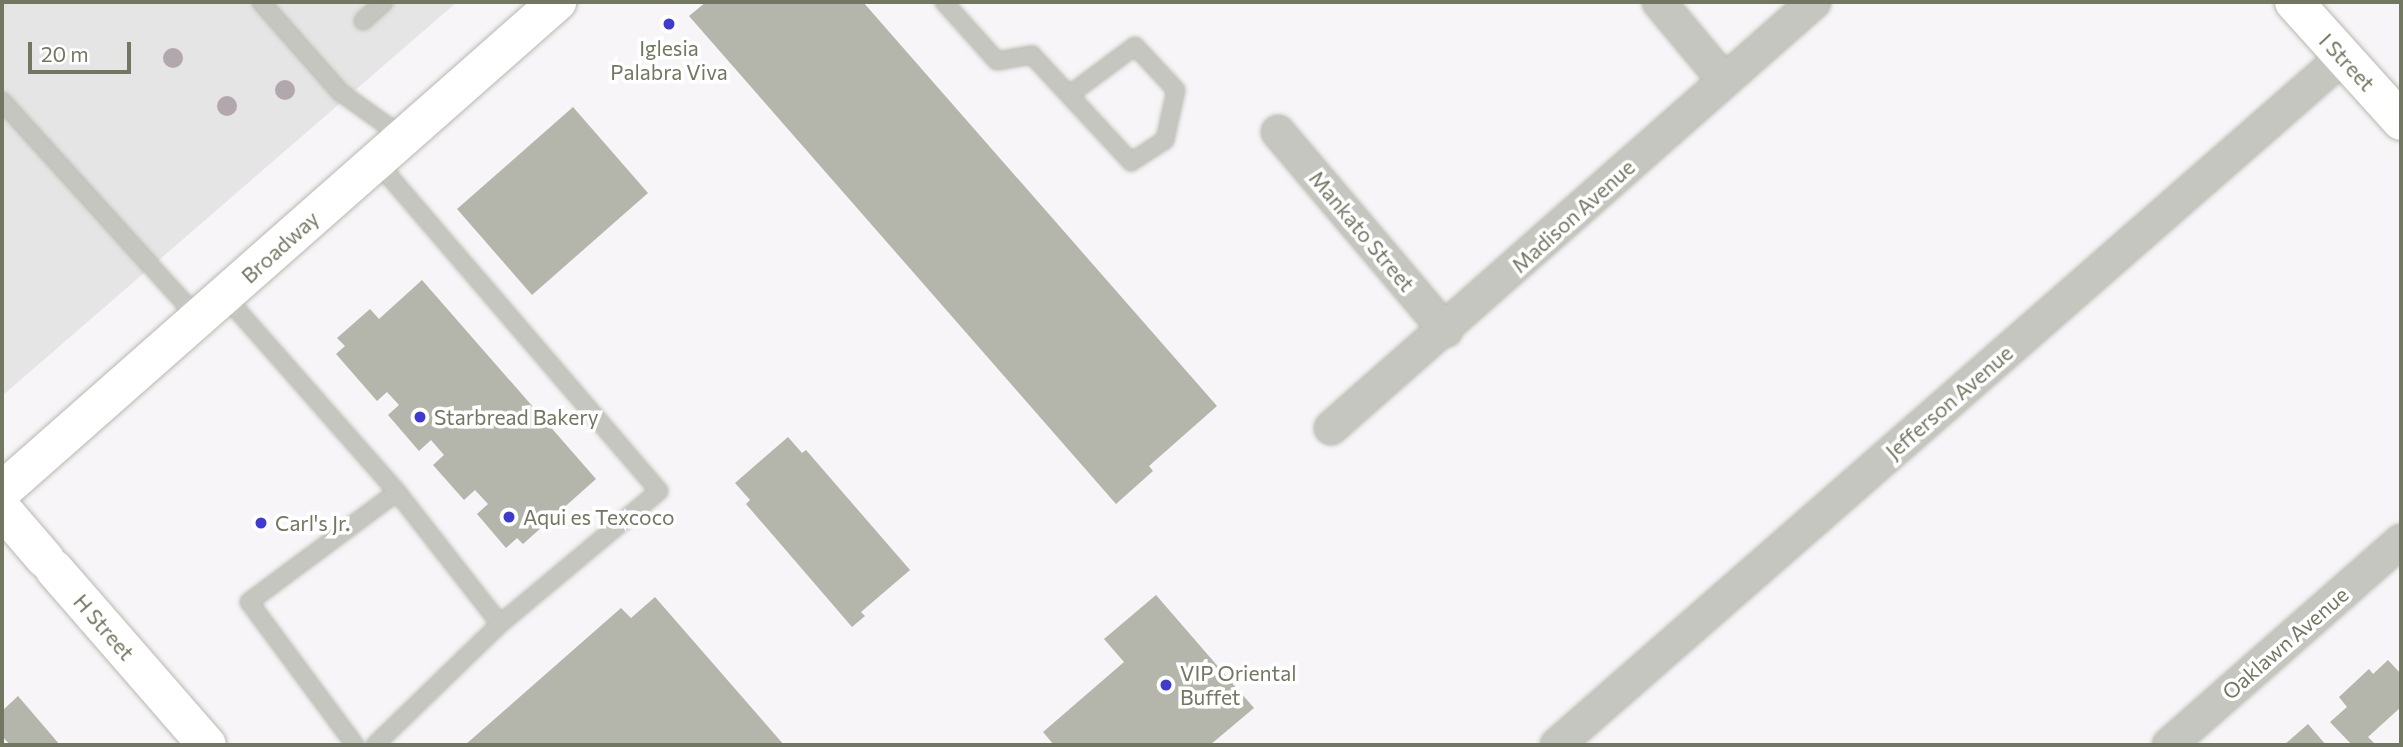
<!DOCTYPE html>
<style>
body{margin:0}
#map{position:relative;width:2403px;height:747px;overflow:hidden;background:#f7f5f7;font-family:Commissioner,sans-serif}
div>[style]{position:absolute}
.built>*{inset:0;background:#e6e5e5}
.building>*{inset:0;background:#b4b6ab}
.roads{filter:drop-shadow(0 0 2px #b6b9af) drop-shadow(0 0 2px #b6b9af)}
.lane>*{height:16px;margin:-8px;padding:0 8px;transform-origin:8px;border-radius:8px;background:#c4c6bf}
.street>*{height:32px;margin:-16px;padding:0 16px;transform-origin:16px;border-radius:16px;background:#c4c6bf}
.secondary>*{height:38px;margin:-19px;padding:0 19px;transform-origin:19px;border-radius:19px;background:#fff}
.primary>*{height:38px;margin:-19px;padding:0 19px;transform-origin:19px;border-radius:19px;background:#fff}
.trees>*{width:20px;height:20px;margin:-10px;border-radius:50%;background:#b2a7ac}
.dots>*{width:19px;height:19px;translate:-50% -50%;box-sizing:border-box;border:4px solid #fff;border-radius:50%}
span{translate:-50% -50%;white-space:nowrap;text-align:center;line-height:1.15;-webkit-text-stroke:7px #fff;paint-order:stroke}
.poi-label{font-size:21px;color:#717760}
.left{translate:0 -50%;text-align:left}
.street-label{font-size:21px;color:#717760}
.frame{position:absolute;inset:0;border:4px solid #717760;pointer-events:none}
.scale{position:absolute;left:28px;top:42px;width:103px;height:32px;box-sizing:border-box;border:4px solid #717760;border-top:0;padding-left:9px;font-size:21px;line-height:24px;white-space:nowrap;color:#717760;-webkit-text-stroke:5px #fff;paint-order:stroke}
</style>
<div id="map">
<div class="built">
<i style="clip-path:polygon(2px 2px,457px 2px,2px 396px)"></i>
</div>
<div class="building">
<i style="clip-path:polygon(706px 2px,863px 2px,1217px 406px,1149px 466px,1153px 471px,1116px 504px,689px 16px)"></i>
<i style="clip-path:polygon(573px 107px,648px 193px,532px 295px,457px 209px)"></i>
<i style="clip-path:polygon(422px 280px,596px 479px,523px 544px,517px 538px,506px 548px,477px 514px,488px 504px,475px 490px,464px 500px,433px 465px,444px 455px,431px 440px,419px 451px,388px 415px,399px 405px,387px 392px,377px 401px,336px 354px,345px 346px,337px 338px,370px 309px,379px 319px)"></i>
<i style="clip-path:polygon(788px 437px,802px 453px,806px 450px,910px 570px,861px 612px,865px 616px,852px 627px,746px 504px,750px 500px,735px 483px)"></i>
<i style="clip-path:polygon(1156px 595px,1254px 708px,1210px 745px,1054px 745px,1043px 732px,1124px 662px,1104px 639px)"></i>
<i style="clip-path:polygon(655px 597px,784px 745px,465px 745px,621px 608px,631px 618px)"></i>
<i style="clip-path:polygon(2388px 660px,2401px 674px,2401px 707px,2368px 737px,2376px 745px,2352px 745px,2330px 722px,2347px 707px,2339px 697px,2369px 669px,2373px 674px)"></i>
<i style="clip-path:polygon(18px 696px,60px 745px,10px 745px,2px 736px,2px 711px)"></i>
<i style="clip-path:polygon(2308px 724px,2326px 745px,2284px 745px)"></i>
</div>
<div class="roads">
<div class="lane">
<i style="left:261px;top:2px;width:120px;rotate:48.7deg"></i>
<i style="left:340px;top:92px;width:77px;rotate:35.5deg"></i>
<i style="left:944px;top:2px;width:79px;rotate:48.1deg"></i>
<i style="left:997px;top:61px;width:36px;rotate:-10deg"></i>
<i style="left:1032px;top:55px;width:146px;rotate:47.2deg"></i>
<i style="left:1131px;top:162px;width:40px;rotate:-32.9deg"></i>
<i style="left:1165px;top:140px;width:51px;rotate:-77.6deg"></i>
<i style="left:1176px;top:90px;width:60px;rotate:-133deg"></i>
<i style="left:1135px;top:46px;width:82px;rotate:143.4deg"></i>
<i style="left:363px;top:21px;width:28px;rotate:-42deg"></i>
<i style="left:2px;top:101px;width:292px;rotate:47.9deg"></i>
<i style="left:224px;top:295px;width:262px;rotate:48.7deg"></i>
<i style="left:355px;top:745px;width:178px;rotate:-126.5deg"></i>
<i style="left:249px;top:602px;width:184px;rotate:-36.6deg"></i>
<i style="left:397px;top:492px;width:167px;rotate:52deg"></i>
<i style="left:375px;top:745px;width:174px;rotate:-44.1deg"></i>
<i style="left:500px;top:624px;width:207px;rotate:-39.9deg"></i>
<i style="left:659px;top:491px;width:435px;rotate:-130.6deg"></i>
</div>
<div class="street">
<i style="left:1659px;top:2px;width:102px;rotate:50.2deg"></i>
<i style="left:1278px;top:132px;width:260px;rotate:49.8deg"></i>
<i style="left:1331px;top:428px;width:644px;rotate:-41.41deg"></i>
<i style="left:1557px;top:745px;width:1042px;rotate:-41.19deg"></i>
<i style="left:2169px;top:745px;width:309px;rotate:-41.3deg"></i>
</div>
<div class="secondary">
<i style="left:2294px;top:2px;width:160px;rotate:48deg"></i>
</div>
<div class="primary">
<i style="left:2px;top:491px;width:740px;rotate:-41.38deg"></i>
<i style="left:2px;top:509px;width:66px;rotate:49.3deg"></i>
<i style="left:54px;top:569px;width:233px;rotate:49deg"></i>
</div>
</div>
<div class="trees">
<i style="left:173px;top:58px"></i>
<i style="left:285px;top:90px"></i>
<i style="left:227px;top:106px"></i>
</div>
<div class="dots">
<i style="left:669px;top:24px;background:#3f3bd1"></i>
<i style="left:420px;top:417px;background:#3f3bd1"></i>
<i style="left:509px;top:517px;background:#3f3bd1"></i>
<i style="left:261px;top:523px;background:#3f3bd1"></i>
<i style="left:1166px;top:685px;background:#3f3bd1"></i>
</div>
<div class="poi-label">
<span style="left:669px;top:60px">Iglesia<br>Palabra Viva</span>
<span class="left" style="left:434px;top:417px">Starbread Bakery</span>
<span class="left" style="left:523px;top:517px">Aqui es Texcoco</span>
<span class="left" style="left:275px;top:523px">Carl's Jr.</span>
<span class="left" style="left:1180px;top:685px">VIP Oriental<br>Buffet</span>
</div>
<div class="street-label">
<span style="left:2347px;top:62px;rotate:47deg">I Street</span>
<span style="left:1573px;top:216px;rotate:-42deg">Madison Avenue</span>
<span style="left:1362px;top:231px;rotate:50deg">Mankato Street</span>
<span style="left:280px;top:247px;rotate:-42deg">Broadway</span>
<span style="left:1949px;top:402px;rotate:-41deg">Jefferson Avenue</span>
<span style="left:104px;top:627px;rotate:49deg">H Street</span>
<span style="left:2285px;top:643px;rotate:-41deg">Oaklawn Avenue</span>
</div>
<div class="frame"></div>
<div class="scale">20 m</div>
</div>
